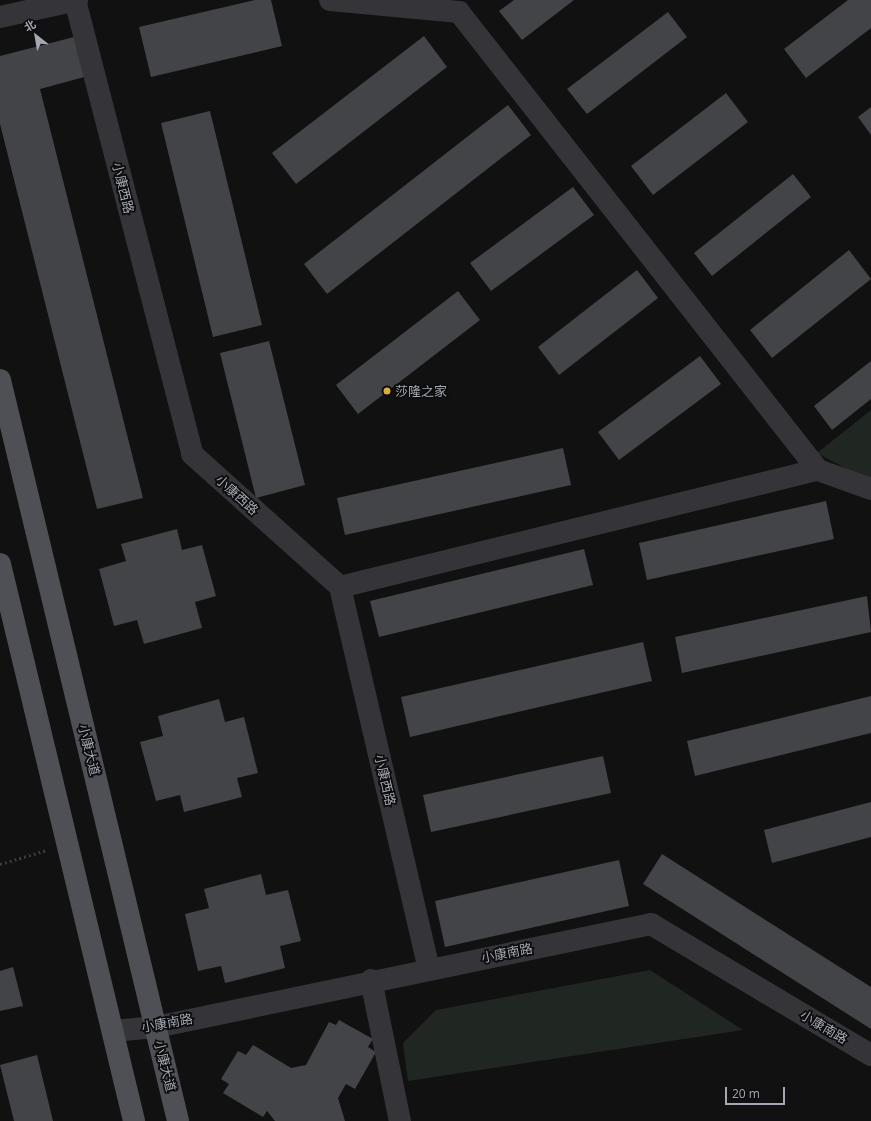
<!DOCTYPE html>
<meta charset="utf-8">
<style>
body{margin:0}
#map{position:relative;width:871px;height:1121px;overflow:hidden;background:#111112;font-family:"Open Sans","Noto Sans SC",sans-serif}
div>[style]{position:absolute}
.green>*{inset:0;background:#202621}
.building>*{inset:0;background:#434447}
.path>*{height:2.5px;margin-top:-1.25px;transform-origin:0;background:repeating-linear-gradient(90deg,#393a3e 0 2px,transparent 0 5px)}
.minor>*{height:22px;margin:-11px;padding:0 11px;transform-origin:11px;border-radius:11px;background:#353539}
.major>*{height:22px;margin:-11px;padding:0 11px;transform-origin:11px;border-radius:11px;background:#4f5055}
.dots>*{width:11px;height:11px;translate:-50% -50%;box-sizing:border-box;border:2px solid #0c0c0d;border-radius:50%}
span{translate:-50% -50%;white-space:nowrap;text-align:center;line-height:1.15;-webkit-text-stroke:3.5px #0c0c0d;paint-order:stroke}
.street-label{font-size:13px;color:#a4a8b1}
.poi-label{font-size:13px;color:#a4a8b1}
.left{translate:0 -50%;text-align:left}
.north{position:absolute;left:16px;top:16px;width:40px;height:40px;-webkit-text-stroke:3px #0c0c0d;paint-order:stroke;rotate:329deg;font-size:11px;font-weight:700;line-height:16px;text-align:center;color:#a4a8b1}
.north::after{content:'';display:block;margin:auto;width:14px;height:18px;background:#a4a8b1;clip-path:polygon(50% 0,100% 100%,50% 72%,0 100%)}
.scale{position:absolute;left:725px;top:1087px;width:60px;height:18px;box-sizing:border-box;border:2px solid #a4a8b1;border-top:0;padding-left:5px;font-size:12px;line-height:14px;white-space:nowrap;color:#a4a8b1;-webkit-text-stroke:3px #0c0c0d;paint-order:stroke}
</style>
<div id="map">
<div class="green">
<i style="clip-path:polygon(871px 410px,871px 482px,817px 453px)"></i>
<i style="clip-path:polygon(650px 970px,743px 1030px,408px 1081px,403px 1043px,436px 1010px)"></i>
</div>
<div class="building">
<i style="clip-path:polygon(255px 0,271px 0,282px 46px,151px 77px,139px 27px)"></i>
<i style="clip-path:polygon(514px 0,574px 0,522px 40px,499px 11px)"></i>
<i style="clip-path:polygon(848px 0,871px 0,871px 28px,806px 78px,784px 49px)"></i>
<i style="clip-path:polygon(668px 12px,687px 37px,587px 114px,567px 89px)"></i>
<i style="clip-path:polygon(78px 36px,88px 76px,40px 89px,143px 498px,97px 509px,0 124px,0 56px)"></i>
<i style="clip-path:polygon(424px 36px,447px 67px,296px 184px,272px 153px)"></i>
<i style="clip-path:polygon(726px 93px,748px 122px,653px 195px,631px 166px)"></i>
<i style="clip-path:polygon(508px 105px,531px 135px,327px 294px,304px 264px)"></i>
<i style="clip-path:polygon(871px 107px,871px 135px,858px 117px)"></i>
<i style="clip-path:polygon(210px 111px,262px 325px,213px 337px,161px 123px)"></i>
<i style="clip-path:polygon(793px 174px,811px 197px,712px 276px,694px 253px)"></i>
<i style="clip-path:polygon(573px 187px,594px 215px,491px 291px,470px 263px)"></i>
<i style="clip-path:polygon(849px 250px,871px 279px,772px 358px,750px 330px)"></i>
<i style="clip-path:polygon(637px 270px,658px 298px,559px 375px,538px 347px)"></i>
<i style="clip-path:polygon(458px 291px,480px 320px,358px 414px,336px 385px)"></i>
<i style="clip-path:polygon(269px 341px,305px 485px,256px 498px,220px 353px)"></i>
<i style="clip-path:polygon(700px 356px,721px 384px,619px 460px,598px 432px)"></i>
<i style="clip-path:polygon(871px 361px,871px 399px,832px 430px,814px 406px)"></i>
<i style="clip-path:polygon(563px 448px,571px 485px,345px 535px,337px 498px)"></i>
<i style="clip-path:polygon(826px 501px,834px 539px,647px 580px,639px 543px)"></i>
<i style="clip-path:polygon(177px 529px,182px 550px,202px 545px,216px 596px,195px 602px,202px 628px,144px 644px,137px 620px,114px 626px,99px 569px,126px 561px,121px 544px)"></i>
<i style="clip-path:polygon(584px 549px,593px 585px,379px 637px,370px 601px)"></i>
<i style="clip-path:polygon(867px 596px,871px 632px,682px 673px,675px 637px)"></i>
<i style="clip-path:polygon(643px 642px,652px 681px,410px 737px,401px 697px)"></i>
<i style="clip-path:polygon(871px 696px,871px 733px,695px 776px,687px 741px)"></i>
<i style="clip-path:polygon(219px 699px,225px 722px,244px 717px,258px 773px,237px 778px,242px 797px,184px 812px,180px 795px,156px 801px,140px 742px,163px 736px,158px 716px)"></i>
<i style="clip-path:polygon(603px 756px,611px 793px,431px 832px,423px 795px)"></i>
<i style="clip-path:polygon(871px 802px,871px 837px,772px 863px,764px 830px)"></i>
<i style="clip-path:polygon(662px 854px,871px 987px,871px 1029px,643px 884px)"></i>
<i style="clip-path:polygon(619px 860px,629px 906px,445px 947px,435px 901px)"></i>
<i style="clip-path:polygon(261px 874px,266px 895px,288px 890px,301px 941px,280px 946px,285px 968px,225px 983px,221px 966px,198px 971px,185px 914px,209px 908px,204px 889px)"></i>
<i style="clip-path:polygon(13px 967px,23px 1006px,0 1011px,0 971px)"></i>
<i style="clip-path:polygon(339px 1020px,373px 1039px,368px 1047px,376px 1052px,355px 1089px,346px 1084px,338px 1098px,345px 1121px,275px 1121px,267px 1111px,263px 1117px,223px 1093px,229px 1084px,221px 1079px,238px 1051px,246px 1055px,253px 1045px,291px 1068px,306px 1065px,329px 1022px,336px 1025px)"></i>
<i style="clip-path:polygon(37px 1055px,53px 1121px,14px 1121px,0 1065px)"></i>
</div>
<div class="path">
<i style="left:0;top:864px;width:49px;rotate:-16.6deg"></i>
</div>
<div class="minor">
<i style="left:75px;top:0;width:469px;rotate:75.5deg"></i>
<i style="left:192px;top:454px;width:199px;rotate:41.9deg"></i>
<i style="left:340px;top:587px;width:391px;rotate:76.9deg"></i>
<i style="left:330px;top:0;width:130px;rotate:5.3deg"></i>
<i style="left:459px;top:12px;width:582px;rotate:51.91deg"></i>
<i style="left:818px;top:470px;width:56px;rotate:19.7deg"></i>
<i style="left:0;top:17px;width:79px;rotate:-12.4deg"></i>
<i style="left:340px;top:587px;width:492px;rotate:-13.8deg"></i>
<i style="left:371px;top:980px;width:144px;rotate:78.4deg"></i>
<i style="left:113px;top:1031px;width:43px;rotate:-5.3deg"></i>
<i style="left:156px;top:1027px;width:506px;rotate:-11.75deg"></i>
<i style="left:651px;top:924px;width:256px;rotate:30.8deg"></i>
</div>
<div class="major">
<i style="left:0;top:380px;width:762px;rotate:76.49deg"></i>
<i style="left:0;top:564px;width:573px;rotate:76.47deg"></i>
</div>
<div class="dots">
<i style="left:387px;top:391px;background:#dbad41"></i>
</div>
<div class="street-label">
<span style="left:123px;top:188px;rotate:76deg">小康西路</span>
<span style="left:237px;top:495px;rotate:42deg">小康西路</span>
<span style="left:89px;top:750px;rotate:76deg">小康大道</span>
<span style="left:385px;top:780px;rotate:77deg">小康西路</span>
<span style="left:507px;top:953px;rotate:-11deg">小康南路</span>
<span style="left:167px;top:1023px;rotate:-10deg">小康南路</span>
<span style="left:824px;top:1027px;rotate:31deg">小康南路</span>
<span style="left:165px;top:1066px;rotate:76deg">小康大道</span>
</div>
<div class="poi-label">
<span class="left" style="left:395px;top:391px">莎隆之家</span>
</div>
<div class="north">北</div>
<div class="scale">20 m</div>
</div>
